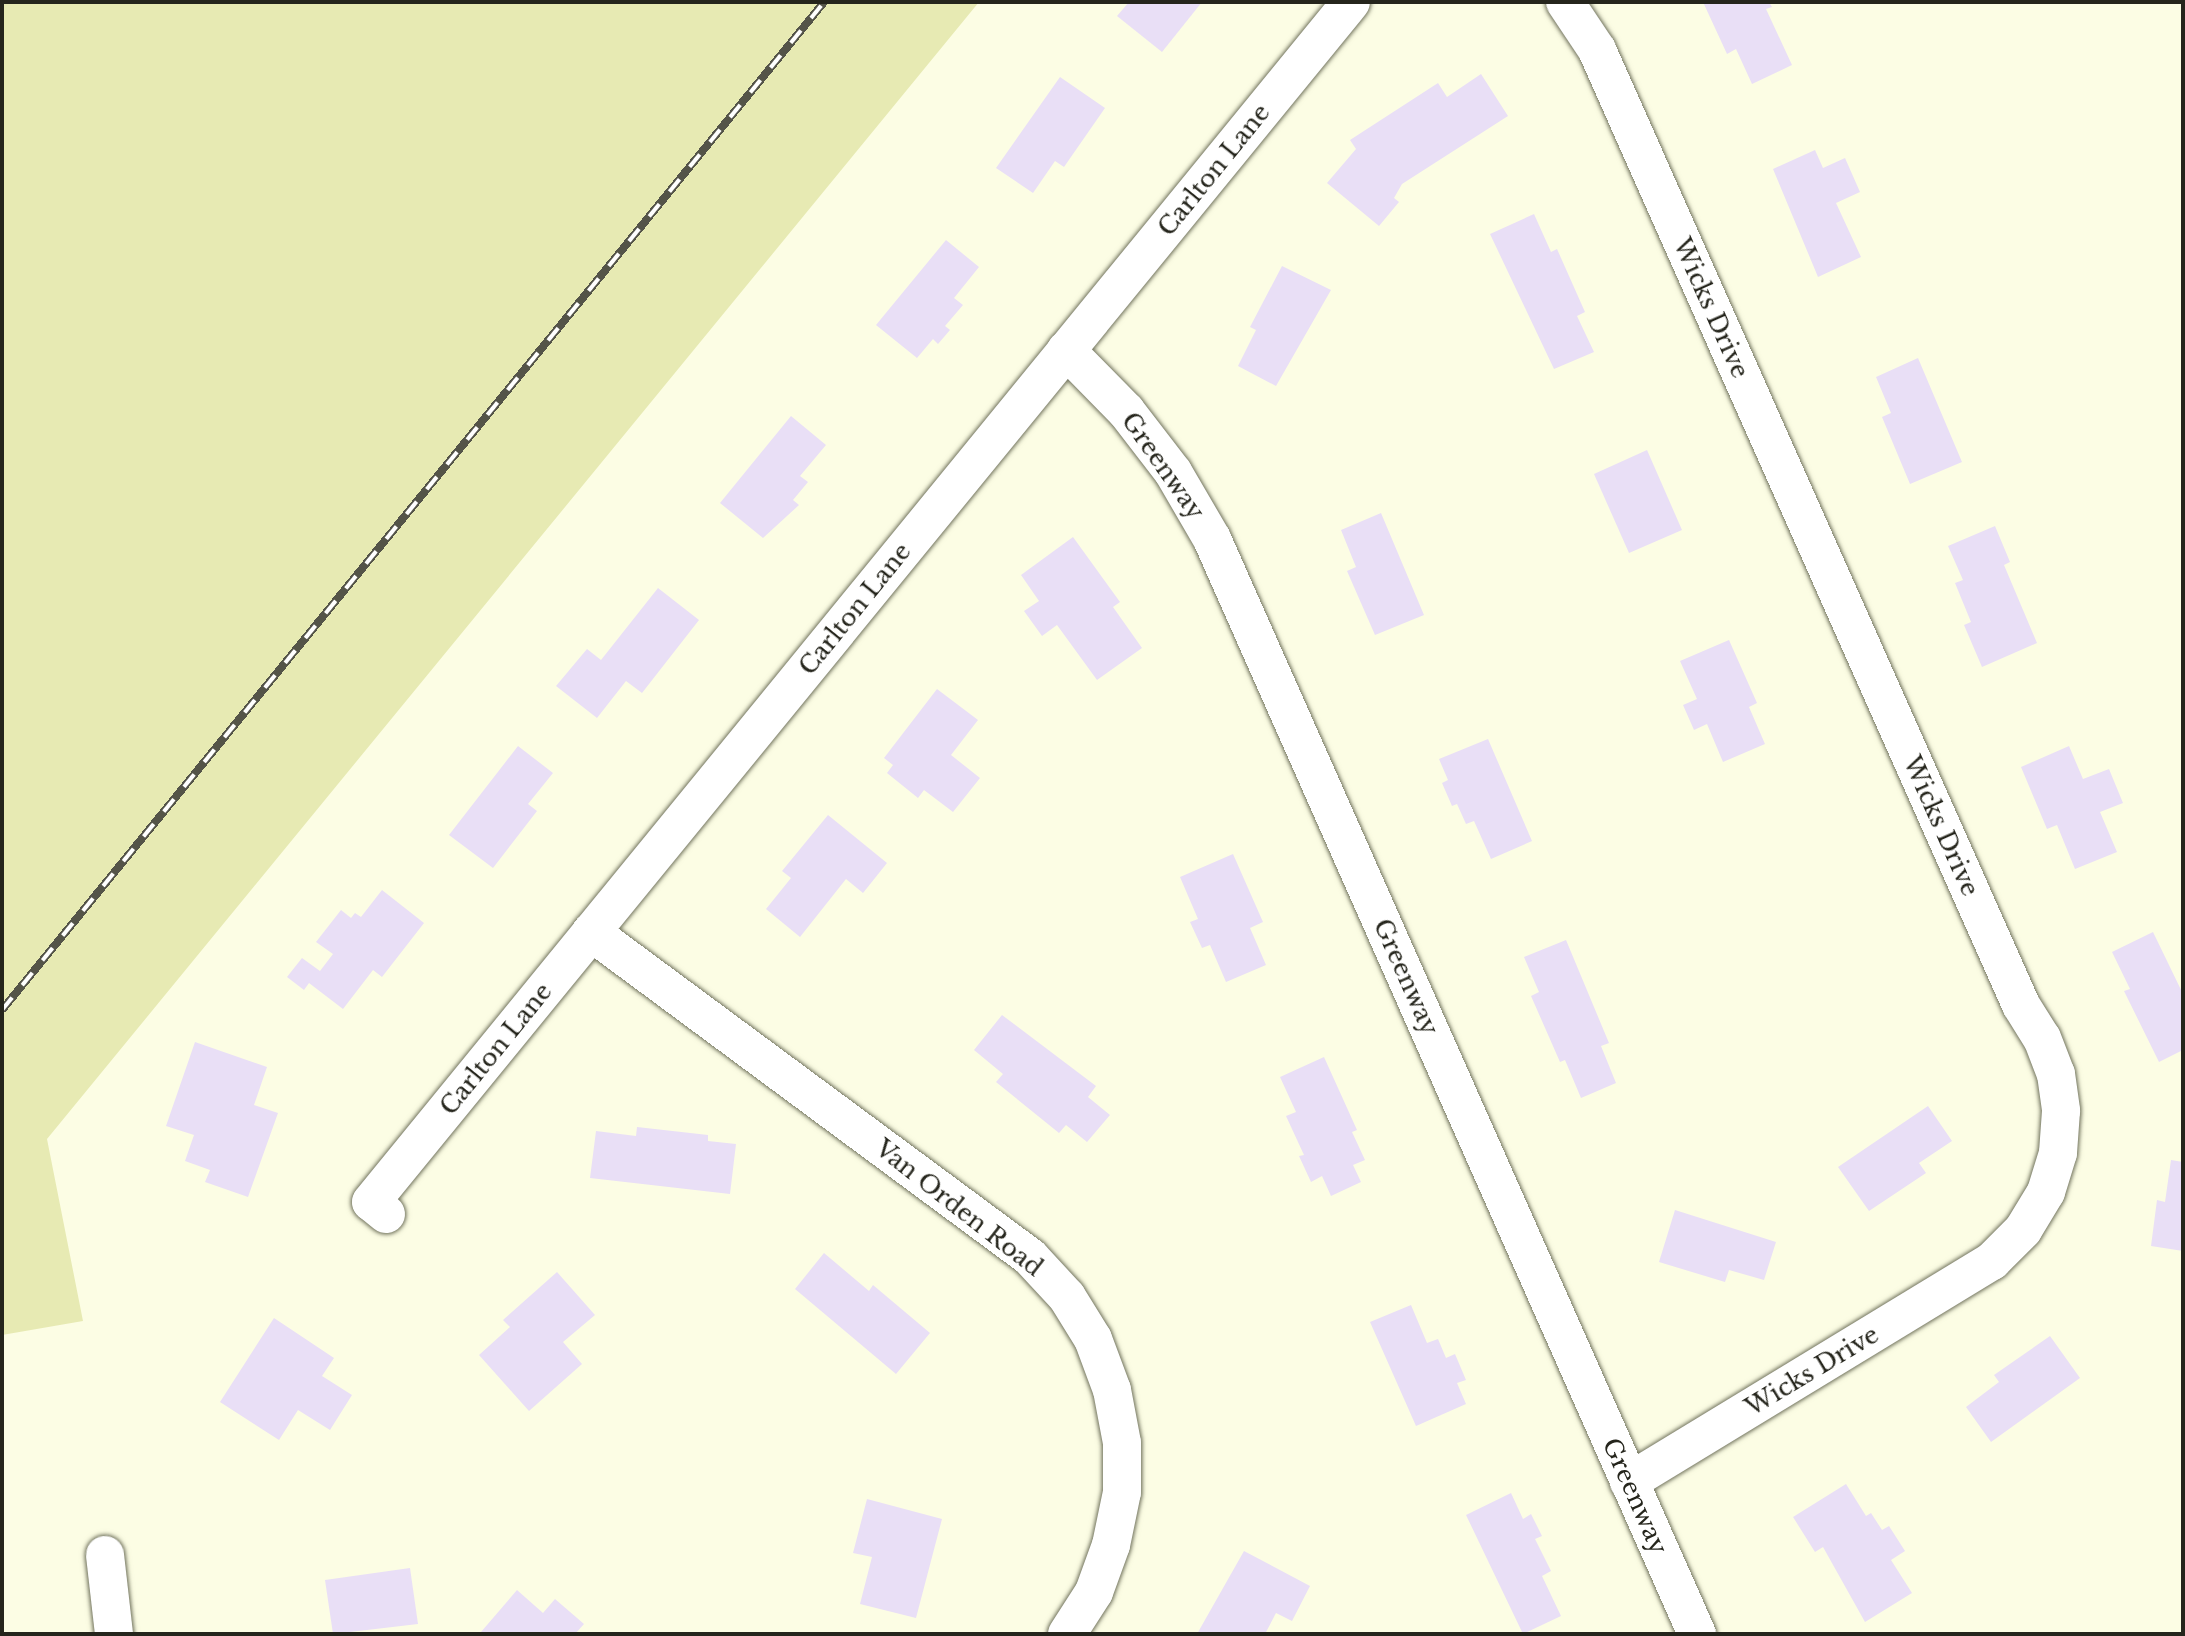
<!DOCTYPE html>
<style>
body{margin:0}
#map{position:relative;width:2185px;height:1636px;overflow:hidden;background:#fcfde4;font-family:"Libre Baskerville",serif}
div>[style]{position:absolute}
.green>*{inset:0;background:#e7eab3}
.building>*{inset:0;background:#e9dff6}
.roads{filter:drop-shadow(0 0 2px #72745e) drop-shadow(0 0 2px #72745e)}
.minor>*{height:38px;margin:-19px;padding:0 19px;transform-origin:19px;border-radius:19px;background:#fff}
.rail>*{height:8px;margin-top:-4px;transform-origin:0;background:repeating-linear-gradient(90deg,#fff 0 16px,#545448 0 32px);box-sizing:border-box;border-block:2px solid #545448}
span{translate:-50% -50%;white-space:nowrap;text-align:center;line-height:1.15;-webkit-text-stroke:5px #fff;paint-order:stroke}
.street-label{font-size:24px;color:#25251c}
.frame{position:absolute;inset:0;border:4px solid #25251c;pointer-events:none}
</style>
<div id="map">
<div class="green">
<i style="clip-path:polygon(2px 2px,979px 2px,47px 1139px,83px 1321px,2px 1335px)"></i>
</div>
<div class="building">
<i style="clip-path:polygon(1129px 2px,1202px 2px,1162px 52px,1117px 16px)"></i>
<i style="clip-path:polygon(1703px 2px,1769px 2px,1772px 7px,1766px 9px,1792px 65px,1752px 84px,1736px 49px,1727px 54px)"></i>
<i style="clip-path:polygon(1481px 74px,1508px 116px,1402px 184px,1394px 198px,1399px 202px,1379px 226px,1327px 183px,1356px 149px,1350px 140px,1438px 83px,1447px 97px)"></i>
<i style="clip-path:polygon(1060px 77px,1105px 108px,1064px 167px,1055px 161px,1033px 193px,996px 168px)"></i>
<i style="clip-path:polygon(1815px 150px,1823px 168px,1845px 158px,1860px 192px,1836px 203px,1861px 257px,1818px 277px,1773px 169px)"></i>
<i style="clip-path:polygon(1534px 214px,1551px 252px,1557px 249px,1585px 312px,1577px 316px,1594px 352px,1554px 369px,1490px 234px)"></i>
<i style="clip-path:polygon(946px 240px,979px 267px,954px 298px,963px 305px,945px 326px,950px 330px,938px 344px,933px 339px,917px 358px,876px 325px)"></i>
<i style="clip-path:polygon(1282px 266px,1331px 290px,1276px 386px,1238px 366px,1256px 330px,1250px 327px)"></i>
<i style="clip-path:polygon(1918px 358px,1962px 462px,1910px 484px,1882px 417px,1891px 413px,1876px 377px)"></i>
<i style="clip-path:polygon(791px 416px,826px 445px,800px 476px,808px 482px,793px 500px,799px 505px,763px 538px,720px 503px)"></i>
<i style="clip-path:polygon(1647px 450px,1682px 530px,1629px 553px,1594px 474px)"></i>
<i style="clip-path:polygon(1381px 513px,1424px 615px,1375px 635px,1347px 571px,1356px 567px,1341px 530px)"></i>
<i style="clip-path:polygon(1995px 526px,2010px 562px,2004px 565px,2037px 643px,1982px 667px,1964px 625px,1971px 622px,1955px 583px,1963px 580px,1948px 546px)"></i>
<i style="clip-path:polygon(1073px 537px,1120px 602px,1113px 607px,1142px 648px,1097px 680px,1057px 625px,1042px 636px,1024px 611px,1039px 601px,1021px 575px)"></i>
<i style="clip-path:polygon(658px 588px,699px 620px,642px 693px,626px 681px,597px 718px,556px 686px,587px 649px,601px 660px)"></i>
<i style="clip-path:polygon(1729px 640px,1757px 703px,1749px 707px,1765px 744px,1723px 762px,1707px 724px,1694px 730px,1683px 705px,1697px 699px,1680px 661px)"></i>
<i style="clip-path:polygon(937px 689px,978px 720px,951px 755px,980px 778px,953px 812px,924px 790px,918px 798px,887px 773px,893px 765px,884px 758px)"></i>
<i style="clip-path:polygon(1488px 739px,1532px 841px,1491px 859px,1474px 821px,1466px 824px,1457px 804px,1452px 806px,1442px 783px,1448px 780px,1439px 759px)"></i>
<i style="clip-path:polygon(518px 746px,553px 773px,528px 804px,537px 811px,493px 868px,449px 835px)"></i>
<i style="clip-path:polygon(2069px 746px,2083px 779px,2109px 769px,2123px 803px,2100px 812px,2117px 852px,2075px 869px,2057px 825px,2047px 829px,2021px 767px)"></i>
<i style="clip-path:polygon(828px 815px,887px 863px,863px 893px,846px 879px,800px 937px,766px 909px,791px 878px,782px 871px)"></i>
<i style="clip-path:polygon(1233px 854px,1263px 922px,1250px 928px,1266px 965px,1226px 982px,1210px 945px,1202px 948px,1190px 922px,1198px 919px,1180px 877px)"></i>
<i style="clip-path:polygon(382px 890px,424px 923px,382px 977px,373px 970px,343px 1009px,309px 983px,304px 990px,287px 977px,302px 958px,320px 971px,333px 954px,316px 942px,341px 910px,351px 918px,355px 913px,361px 917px)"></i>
<i style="clip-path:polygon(2153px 932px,2183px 994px,2183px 1050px,2159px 1062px,2124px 991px,2130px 989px,2112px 952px)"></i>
<i style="clip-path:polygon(1566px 940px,1609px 1043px,1601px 1046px,1616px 1083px,1581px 1098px,1565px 1060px,1560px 1062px,1531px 996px,1539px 992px,1524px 957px)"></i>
<i style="clip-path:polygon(1002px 1015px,1096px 1086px,1088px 1097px,1110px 1115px,1087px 1142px,1066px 1125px,1059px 1133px,996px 1082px,1003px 1074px,974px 1050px)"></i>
<i style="clip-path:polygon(195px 1042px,267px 1067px,254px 1105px,278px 1113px,248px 1197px,205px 1182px,210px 1170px,185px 1161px,194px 1135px,166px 1126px)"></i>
<i style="clip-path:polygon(1324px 1057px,1357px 1130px,1352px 1132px,1365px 1160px,1353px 1165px,1361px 1182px,1331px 1196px,1322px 1176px,1311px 1182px,1299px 1156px,1304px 1155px,1286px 1116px,1296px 1112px,1280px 1077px)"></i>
<i style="clip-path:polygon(1928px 1106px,1952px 1141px,1919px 1163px,1926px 1173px,1869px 1211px,1838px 1167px)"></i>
<i style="clip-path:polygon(637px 1127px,708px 1135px,708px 1141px,736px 1144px,730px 1194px,590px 1178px,596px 1131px,636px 1136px)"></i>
<i style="clip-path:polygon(2171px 1160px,2183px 1162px,2183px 1251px,2151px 1246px,2157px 1200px,2165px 1202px)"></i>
<i style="clip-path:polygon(1675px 1210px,1776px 1242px,1764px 1280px,1729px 1270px,1725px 1282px,1659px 1262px)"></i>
<i style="clip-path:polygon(824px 1253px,869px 1291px,873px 1285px,930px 1333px,896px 1374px,795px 1289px)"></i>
<i style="clip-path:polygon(557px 1272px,595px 1315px,563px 1342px,582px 1364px,529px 1411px,479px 1355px,510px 1327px,503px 1320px)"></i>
<i style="clip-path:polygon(1411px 1305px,1427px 1343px,1438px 1339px,1446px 1358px,1455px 1354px,1466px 1380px,1457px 1383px,1466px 1404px,1416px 1426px,1370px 1322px)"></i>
<i style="clip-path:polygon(274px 1318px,334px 1358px,322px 1376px,352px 1395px,330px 1430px,298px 1410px,279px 1440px,220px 1402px)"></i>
<i style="clip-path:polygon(2050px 1336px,2080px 1378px,1991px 1442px,1966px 1407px,1999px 1382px,1994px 1375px)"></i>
<i style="clip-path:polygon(1846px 1484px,1866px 1516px,1871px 1513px,1882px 1530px,1889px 1526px,1905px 1551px,1891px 1560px,1912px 1593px,1865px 1622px,1823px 1547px,1815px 1552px,1793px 1517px)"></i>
<i style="clip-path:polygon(1511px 1493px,1523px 1519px,1531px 1514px,1542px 1536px,1535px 1539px,1551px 1571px,1542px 1576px,1561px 1616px,1523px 1634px,1466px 1515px)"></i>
<i style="clip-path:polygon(867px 1499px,942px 1519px,916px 1618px,860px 1604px,872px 1557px,853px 1553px)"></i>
<i style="clip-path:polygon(1244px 1551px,1310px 1586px,1292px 1621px,1276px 1613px,1265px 1634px,1197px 1634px)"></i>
<i style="clip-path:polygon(410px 1568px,418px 1624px,333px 1634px,325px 1580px)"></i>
<i style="clip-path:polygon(517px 1590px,543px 1613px,555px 1599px,584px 1624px,575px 1634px,484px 1634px,481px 1632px)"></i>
</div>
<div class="roads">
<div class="minor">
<i style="left:1565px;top:2px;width:58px;rotate:56.3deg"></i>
<i style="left:1597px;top:50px;width:1045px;rotate:66.06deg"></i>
<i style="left:2021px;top:1005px;width:39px;rotate:58deg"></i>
<i style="left:2042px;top:1038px;width:39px;rotate:69deg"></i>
<i style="left:2056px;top:1074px;width:37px;rotate:82deg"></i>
<i style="left:2061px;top:1111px;width:42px;rotate:94.1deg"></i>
<i style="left:2058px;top:1153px;width:41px;rotate:107.1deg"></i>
<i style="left:2046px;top:1192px;width:44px;rotate:121.2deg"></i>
<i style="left:2023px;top:1230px;width:44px;rotate:135deg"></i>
<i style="left:1992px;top:1261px;width:425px;rotate:148.7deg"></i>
<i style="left:1066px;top:350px;width:86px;rotate:45.5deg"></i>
<i style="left:1126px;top:411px;width:77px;rotate:52.4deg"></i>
<i style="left:1173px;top:472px;width:78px;rotate:59.8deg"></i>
<i style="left:1212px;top:539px;width:1198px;rotate:66.11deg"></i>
<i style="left:591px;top:932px;width:546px;rotate:36.51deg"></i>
<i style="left:1030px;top:1257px;width:54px;rotate:47.2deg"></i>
<i style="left:1067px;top:1297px;width:49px;rotate:58.2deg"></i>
<i style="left:1093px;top:1339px;width:54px;rotate:69.6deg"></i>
<i style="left:1112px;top:1390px;width:54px;rotate:79.3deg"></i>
<i style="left:1122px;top:1443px;width:49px;rotate:90deg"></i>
<i style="left:1122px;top:1492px;width:54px;rotate:101.7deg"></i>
<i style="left:1111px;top:1545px;width:50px;rotate:109.9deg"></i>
<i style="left:1094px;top:1592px;width:50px;rotate:122.7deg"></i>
<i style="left:386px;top:1214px;width:19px;rotate:-141deg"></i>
<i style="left:371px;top:1202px;width:1549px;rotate:-50.76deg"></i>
<i style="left:105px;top:1555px;width:80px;rotate:83.5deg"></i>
</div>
</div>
<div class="rail">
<i style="left:2px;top:1010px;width:1301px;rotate:-50.8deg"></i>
</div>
<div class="street-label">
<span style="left:1214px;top:170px;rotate:-51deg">Carlton Lane</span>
<span style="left:1711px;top:308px;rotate:66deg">Wicks Drive</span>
<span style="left:1163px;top:466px;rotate:55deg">Greenway</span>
<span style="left:855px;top:609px;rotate:-51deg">Carlton Lane</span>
<span style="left:1941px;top:826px;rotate:66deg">Wicks Drive</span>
<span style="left:1406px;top:977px;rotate:66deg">Greenway</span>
<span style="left:496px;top:1049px;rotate:-51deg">Carlton Lane</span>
<span style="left:959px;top:1208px;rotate:38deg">Van Orden Road</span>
<span style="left:1812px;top:1371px;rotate:-31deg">Wicks Drive</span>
<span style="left:1635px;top:1496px;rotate:66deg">Greenway</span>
</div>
<div class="frame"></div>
</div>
